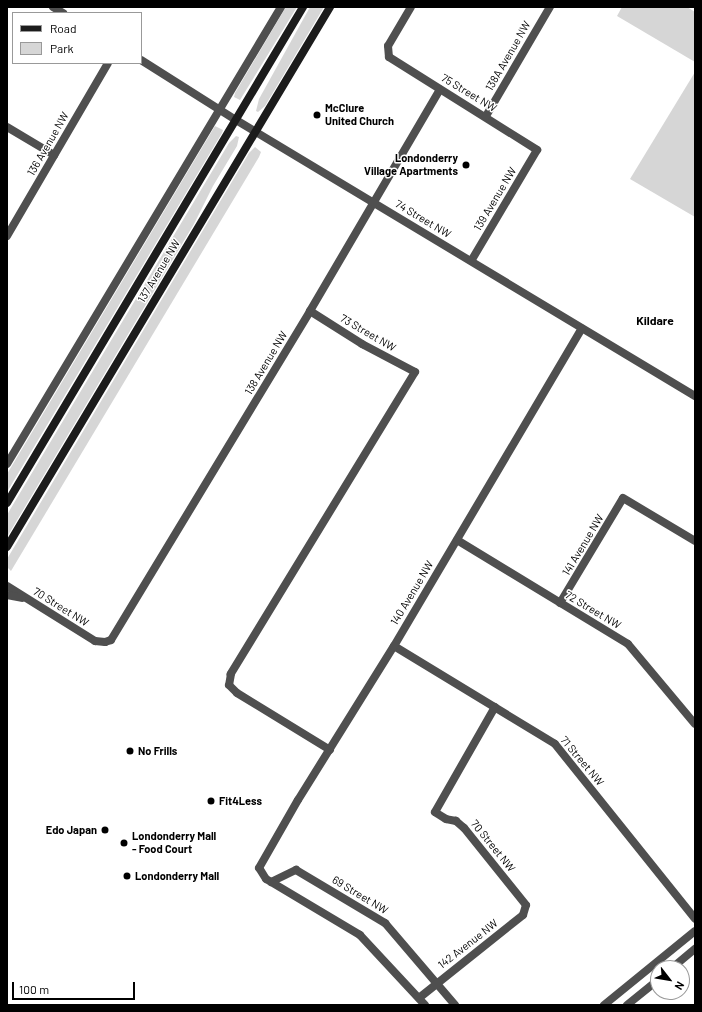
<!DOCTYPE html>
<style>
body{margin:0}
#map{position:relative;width:702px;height:1012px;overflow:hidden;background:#fff;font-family:Barlow,sans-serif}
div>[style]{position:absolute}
.green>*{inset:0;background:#d6d6d6}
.minor>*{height:8px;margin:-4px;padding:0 4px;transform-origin:4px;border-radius:4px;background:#4f4f4f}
.tertiary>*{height:8px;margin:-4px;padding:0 4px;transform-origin:4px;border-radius:4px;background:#4f4f4f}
.secondary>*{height:8px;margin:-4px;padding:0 4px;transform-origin:4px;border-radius:4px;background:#1c1c1c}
.dots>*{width:11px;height:11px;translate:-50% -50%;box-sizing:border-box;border:2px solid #fff;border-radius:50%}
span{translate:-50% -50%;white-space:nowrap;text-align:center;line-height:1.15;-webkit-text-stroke:3px #fff;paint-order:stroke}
.street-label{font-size:11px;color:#000}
.poi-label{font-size:11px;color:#000;font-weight:700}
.left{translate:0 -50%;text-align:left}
.right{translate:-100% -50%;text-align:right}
.neighbourhood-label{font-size:12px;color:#000;font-weight:700}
.frame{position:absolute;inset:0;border:8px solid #000;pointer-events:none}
.legend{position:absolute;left:12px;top:12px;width:130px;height:52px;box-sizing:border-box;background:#fff;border:1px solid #999;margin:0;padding:5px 7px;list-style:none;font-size:12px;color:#000}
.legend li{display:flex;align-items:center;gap:8px;height:20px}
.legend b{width:20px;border:1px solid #999}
.north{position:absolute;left:650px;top:960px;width:40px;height:40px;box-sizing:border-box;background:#fff;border:1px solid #999;border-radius:50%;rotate:121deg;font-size:11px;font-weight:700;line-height:16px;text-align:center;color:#000}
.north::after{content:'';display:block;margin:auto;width:14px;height:18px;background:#000;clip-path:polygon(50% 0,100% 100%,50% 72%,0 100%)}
.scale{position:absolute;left:12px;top:982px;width:123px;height:18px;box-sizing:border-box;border:2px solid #000;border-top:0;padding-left:5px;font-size:12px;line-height:14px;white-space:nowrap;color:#000;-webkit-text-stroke:3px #fff;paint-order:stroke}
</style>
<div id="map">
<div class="green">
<i style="clip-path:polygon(286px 7px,297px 7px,240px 100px,234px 97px,235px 93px)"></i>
<i style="clip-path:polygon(310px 7px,324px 7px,265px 106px,258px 112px,256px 111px,259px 99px)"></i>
<i style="clip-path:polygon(622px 7px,687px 7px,695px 12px,695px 62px,617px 16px)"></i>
<i style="clip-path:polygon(695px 72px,695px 217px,630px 179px)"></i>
<i style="clip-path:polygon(215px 126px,223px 130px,222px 133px,7px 492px,7px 474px)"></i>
<i style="clip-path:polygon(236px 136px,239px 137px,237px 146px,213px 186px,194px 224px,7px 537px,7px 515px,11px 508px,229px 143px)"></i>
<i style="clip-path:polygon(255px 147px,261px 152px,259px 157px,11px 571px,7px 567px,7px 559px,249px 153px)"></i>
</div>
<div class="minor">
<i style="left:411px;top:7px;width:45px;rotate:120.5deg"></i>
<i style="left:388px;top:46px;width:11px;rotate:85deg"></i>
<i style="left:389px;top:57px;width:175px;rotate:32.1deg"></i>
<i style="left:537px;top:150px;width:129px;rotate:120.7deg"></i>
<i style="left:486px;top:116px;width:126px;rotate:-59.6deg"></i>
<i style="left:7px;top:127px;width:55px;rotate:30.8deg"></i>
<i style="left:7px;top:236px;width:200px;rotate:-59.7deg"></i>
<i style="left:310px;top:311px;width:62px;rotate:32.4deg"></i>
<i style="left:362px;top:344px;width:60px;rotate:27.8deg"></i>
<i style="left:415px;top:372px;width:354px;rotate:121.4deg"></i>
<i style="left:231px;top:674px;width:11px;rotate:100deg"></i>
<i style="left:229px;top:685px;width:11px;rotate:45deg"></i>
<i style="left:237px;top:693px;width:109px;rotate:31.5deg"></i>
<i style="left:7px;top:464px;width:533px;rotate:-59.05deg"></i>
<i style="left:457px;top:540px;width:200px;rotate:31.3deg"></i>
<i style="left:628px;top:644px;width:104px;rotate:50.1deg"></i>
<i style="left:7px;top:586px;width:104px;rotate:32deg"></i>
<i style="left:95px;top:641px;width:10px;rotate:6deg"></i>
<i style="left:105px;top:642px;width:6px;rotate:-18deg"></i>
<i style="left:111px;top:640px;width:385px;rotate:-58.8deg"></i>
<i style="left:310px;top:311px;width:257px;rotate:-59.6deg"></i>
<i style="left:7px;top:595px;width:15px;rotate:11deg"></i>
<i style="left:560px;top:603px;width:122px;rotate:-59deg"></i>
<i style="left:623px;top:498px;width:84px;rotate:30.8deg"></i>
<i style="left:394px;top:646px;width:188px;rotate:31.3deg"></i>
<i style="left:555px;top:744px;width:224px;rotate:51.3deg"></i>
<i style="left:271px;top:882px;width:28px;rotate:-26deg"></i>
<i style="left:296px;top:870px;width:104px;rotate:30.8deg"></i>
<i style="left:385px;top:923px;width:108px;rotate:49.5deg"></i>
<i style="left:419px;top:998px;width:133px;rotate:-38.6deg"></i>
<i style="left:523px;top:915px;width:10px;rotate:-73deg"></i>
<i style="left:526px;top:905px;width:99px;rotate:-128.8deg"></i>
<i style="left:464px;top:828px;width:11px;rotate:-139deg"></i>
<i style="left:456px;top:821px;width:10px;rotate:-169deg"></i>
<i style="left:446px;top:819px;width:13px;rotate:-148deg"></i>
<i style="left:435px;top:812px;width:121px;rotate:-60.3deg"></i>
</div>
<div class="tertiary">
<i style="left:53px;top:7px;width:12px;rotate:31deg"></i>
<i style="left:141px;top:60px;width:112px;rotate:32.3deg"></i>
<i style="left:236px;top:120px;width:536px;rotate:31.02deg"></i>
<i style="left:672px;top:968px;width:30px;rotate:-40deg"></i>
<i style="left:425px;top:1005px;width:96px;rotate:-132.9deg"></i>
<i style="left:360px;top:935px;width:109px;rotate:-149.2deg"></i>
<i style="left:266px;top:879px;width:13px;rotate:-122deg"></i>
<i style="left:259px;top:868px;width:78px;rotate:-60.2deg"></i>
<i style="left:298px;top:800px;width:181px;rotate:-58.1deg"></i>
<i style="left:394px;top:646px;width:369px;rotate:-59.4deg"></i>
<i style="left:604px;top:1005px;width:117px;rotate:-39.1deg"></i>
<i style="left:627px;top:1005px;width:40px;rotate:-39deg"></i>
</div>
<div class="secondary">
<i style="left:7px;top:503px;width:578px;rotate:-59.17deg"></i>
<i style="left:7px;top:547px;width:629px;rotate:-59.11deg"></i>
</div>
<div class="dots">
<i style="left:317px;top:115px;background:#000"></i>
<i style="left:466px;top:165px;background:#000"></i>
<i style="left:130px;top:751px;background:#000"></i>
<i style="left:211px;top:801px;background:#000"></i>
<i style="left:105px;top:830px;background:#000"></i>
<i style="left:124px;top:843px;background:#000"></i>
<i style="left:127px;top:876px;background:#000"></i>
</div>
<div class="street-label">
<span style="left:508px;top:56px;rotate:-60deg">138A Avenue NW</span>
<span style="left:469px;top:93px;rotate:31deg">75 Street NW</span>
<span style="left:48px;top:144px;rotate:-60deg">136 Avenue NW</span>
<span style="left:495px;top:199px;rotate:-59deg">139 Avenue NW</span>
<span style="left:423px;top:219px;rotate:31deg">74 Street NW</span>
<span style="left:159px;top:271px;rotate:-59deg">137 Avenue NW</span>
<span style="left:368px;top:333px;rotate:30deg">73 Street NW</span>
<span style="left:266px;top:363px;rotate:-59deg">138 Avenue NW</span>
<span style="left:583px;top:545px;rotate:-59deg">141 Avenue NW</span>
<span style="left:412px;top:593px;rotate:-59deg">140 Avenue NW</span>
<span style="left:61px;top:607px;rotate:32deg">70 Street NW</span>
<span style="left:593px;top:610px;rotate:31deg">72 Street NW</span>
<span style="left:582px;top:761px;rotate:50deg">71 Street NW</span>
<span style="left:493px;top:846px;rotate:51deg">70 Street NW</span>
<span style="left:360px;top:895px;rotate:31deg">69 Street NW</span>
<span style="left:468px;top:944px;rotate:-38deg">142 Avenue NW</span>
</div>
<div class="poi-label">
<span class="left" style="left:325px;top:115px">McClure<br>United Church</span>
<span class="right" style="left:458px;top:165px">Londonderry<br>Village Apartments</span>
<span class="left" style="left:138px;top:751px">No Frills</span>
<span class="left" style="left:219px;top:801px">Fit4Less</span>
<span class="right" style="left:97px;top:830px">Edo Japan</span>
<span class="left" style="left:132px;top:843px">Londonderry Mall<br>- Food Court</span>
<span class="left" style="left:135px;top:876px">Londonderry Mall</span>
</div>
<div class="neighbourhood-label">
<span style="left:655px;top:321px">Kildare</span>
</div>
<div class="frame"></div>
<ul class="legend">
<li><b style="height:5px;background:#1c1c1c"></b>Road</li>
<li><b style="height:11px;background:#d6d6d6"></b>Park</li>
</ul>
<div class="north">N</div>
<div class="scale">100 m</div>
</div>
